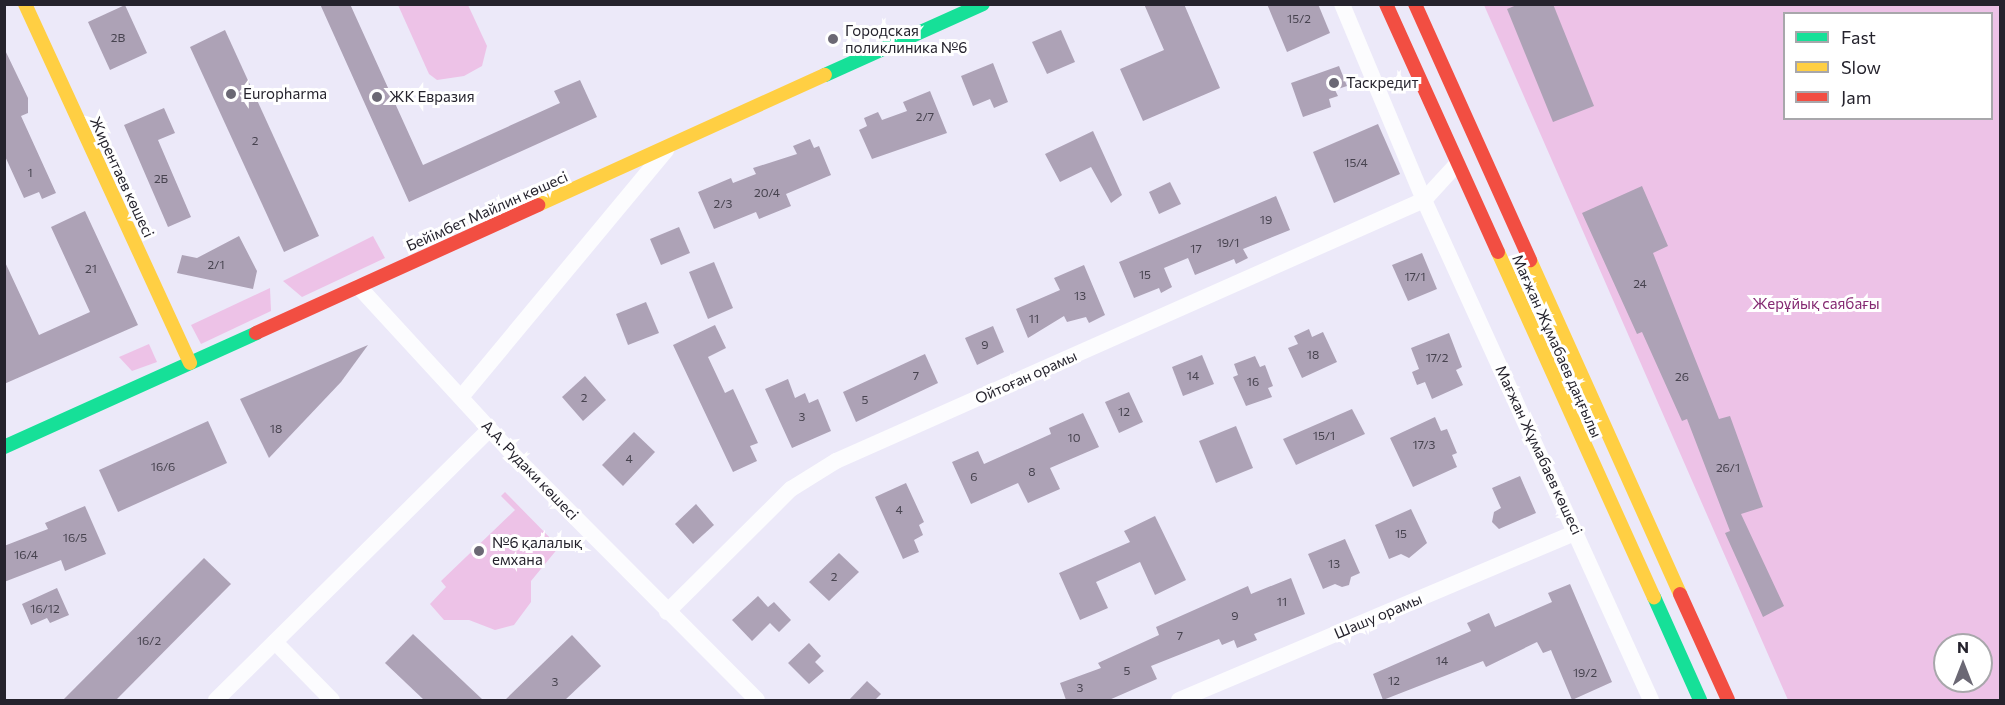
<!DOCTYPE html>
<meta charset="utf-8">
<style>
body{margin:0}
#map{position:relative;width:2005px;height:705px;overflow:hidden;background:#ece9f9;font-family:Commissioner,sans-serif}
div>[style]{position:absolute}
.green>*{inset:0;background:#edc2e7}
.building>*{inset:0;background:#ada2b6}
.street>*{height:16px;margin:-8px;padding:0 8px;transform-origin:8px;border-radius:8px;background:#fcfcfe}
.fast>*{height:14px;margin:-7px;padding:0 7px;transform-origin:7px;border-radius:7px;background:#16e098}
.slow>*{height:14px;margin:-7px;padding:0 7px;transform-origin:7px;border-radius:7px;background:#ffcf43}
.jam>*{height:14px;margin:-7px;padding:0 7px;transform-origin:7px;border-radius:7px;background:#f24e42}
.dots>*{width:16px;height:16px;translate:-50% -50%;box-sizing:border-box;border:3px solid #fff;border-radius:50%}
span{translate:-50% -50%;white-space:nowrap;text-align:center;line-height:1.15;-webkit-text-stroke:6px #fff;paint-order:stroke}
.number-label{font-size:12px;color:#47434f}
.number-label span{-webkit-text-stroke-width:0}
.poi-label{font-size:15px;color:#25232d}
.left{translate:0 -50%;text-align:left}
.street-label{font-size:15px;color:#25232d}
.park-label{font-size:15px;color:#852a72}
.frame{position:absolute;inset:0;border:6px solid #25232d;pointer-events:none}
.legend{position:absolute;left:1783px;top:12px;width:210px;height:108px;box-sizing:border-box;background:#fff;border:2px solid #a8a7ab;margin:0;padding:8px 10px;list-style:none;font-size:18px;color:#25232d}
.legend li{display:flex;align-items:center;gap:12px;height:30px}
.legend b{width:30px;border:2px solid #a8a7ab}
.north{position:absolute;left:1933px;top:633px;width:60px;height:60px;box-sizing:border-box;background:#fff;border:2px solid #a8a7ab;border-radius:50%;rotate:0deg;font-size:16px;font-weight:700;line-height:24px;text-align:center;color:#25232d}
.north::after{content:'';display:block;margin:auto;width:21px;height:27px;background:#6b6874;clip-path:polygon(50% 0,100% 100%,50% 72%,0 100%)}
</style>
<div id="map">
<div class="green">
<i style="clip-path:polygon(398px 5px,468px 5px,487px 46px,482px 66px,464px 76px,437px 80px,429px 74px)"></i>
<i style="clip-path:polygon(evenodd,1484px 5px,2000px 5px,2000px 700px,1788px 700px,1484px 5px,1784px 14px,1992px 14px,1992px 118px,1784px 118px,1784px 14px,1484px 5px,1945px 645px,1981px 645px,1981px 681px,1945px 681px,1945px 645px)"></i>
<i style="clip-path:polygon(373px 236px,385px 258px,302px 297px,283px 281px)"></i>
<i style="clip-path:polygon(270px 288px,271px 311px,201px 344px,191px 325px)"></i>
<i style="clip-path:polygon(149px 344px,157px 362px,132px 371px,119px 357px)"></i>
<i style="clip-path:polygon(505px 492px,559px 547px,531px 581px,531px 602px,514px 625px,495px 630px,469px 620px,444px 620px,430px 604px,446px 587px,441px 581px,515px 510px,501px 496px)"></i>
</div>
<div class="building">
<i style="clip-path:polygon(320px 4px,350px 4px,423px 165px,560px 103px,554px 91px,580px 80px,597px 117px,409px 202px)"></i>
<i style="clip-path:polygon(1144px 4px,1184px 4px,1220px 88px,1143px 121px,1120px 69px,1164px 50px)"></i>
<i style="clip-path:polygon(1267px 4px,1318px 4px,1330px 33px,1287px 52px)"></i>
<i style="clip-path:polygon(1519px 4px,1553px 4px,1594px 106px,1553px 122px,1507px 9px)"></i>
<i style="clip-path:polygon(125px 5px,147px 53px,110px 70px,88px 22px)"></i>
<i style="clip-path:polygon(225px 30px,319px 236px,284px 252px,190px 47px)"></i>
<i style="clip-path:polygon(1061px 30px,1075px 62px,1047px 74px,1032px 42px)"></i>
<i style="clip-path:polygon(4px 48px,28px 98px,28px 113px,21px 116px,56px 193px,42px 199px,39px 192px,24px 198px,4px 154px)"></i>
<i style="clip-path:polygon(993px 63px,1008px 102px,994px 108px,990px 99px,973px 106px,961px 76px)"></i>
<i style="clip-path:polygon(1339px 66px,1347px 86px,1335px 90px,1338px 96px,1329px 99px,1331px 107px,1303px 117px,1291px 83px)"></i>
<i style="clip-path:polygon(930px 91px,947px 133px,872px 159px,859px 130px,867px 126px,864px 118px,878px 112px,882px 120px,907px 111px,903px 102px)"></i>
<i style="clip-path:polygon(164px 108px,175px 133px,158px 140px,191px 217px,168px 227px,124px 125px)"></i>
<i style="clip-path:polygon(1378px 124px,1400px 174px,1334px 203px,1313px 152px)"></i>
<i style="clip-path:polygon(1093px 131px,1122px 195px,1111px 203px,1091px 167px,1060px 182px,1045px 154px)"></i>
<i style="clip-path:polygon(810px 139px,814px 148px,819px 146px,831px 175px,786px 194px,791px 206px,759px 219px,756px 212px,714px 229px,698px 192px,731px 178px,733px 183px,756px 174px,753px 168px,797px 154px,793px 146px)"></i>
<i style="clip-path:polygon(1170px 182px,1181px 204px,1159px 214px,1149px 192px)"></i>
<i style="clip-path:polygon(1642px 186px,1668px 246px,1653px 253px,1719px 419px,1730px 416px,1763px 507px,1741px 514px,1784px 606px,1763px 617px,1725px 533px,1730px 531px,1687px 419px,1682px 421px,1642px 332px,1637px 334px,1582px 213px)"></i>
<i style="clip-path:polygon(1276px 196px,1290px 230px,1243px 249px,1248px 258px,1236px 264px,1234px 259px,1195px 275px,1188px 258px,1164px 268px,1172px 287px,1161px 293px,1159px 288px,1134px 298px,1119px 262px)"></i>
<i style="clip-path:polygon(85px 211px,138px 325px,4px 384px,4px 260px,39px 335px,90px 312px,51px 227px)"></i>
<i style="clip-path:polygon(679px 227px,690px 253px,661px 265px,650px 239px)"></i>
<i style="clip-path:polygon(239px 236px,257px 271px,253px 289px,177px 273px,182px 255px,197px 258px)"></i>
<i style="clip-path:polygon(1422px 253px,1437px 289px,1408px 301px,1392px 265px)"></i>
<i style="clip-path:polygon(714px 262px,733px 308px,708px 319px,689px 272px)"></i>
<i style="clip-path:polygon(1084px 265px,1105px 315px,1089px 323px,1086px 317px,1067px 322px,1064px 316px,1028px 338px,1016px 309px,1060px 290px,1054px 278px)"></i>
<i style="clip-path:polygon(646px 302px,659px 333px,628px 345px,616px 314px)"></i>
<i style="clip-path:polygon(715px 325px,726px 348px,708px 357px,725px 393px,733px 389px,758px 443px,750px 446px,757px 461px,733px 472px,673px 345px)"></i>
<i style="clip-path:polygon(993px 326px,1004px 352px,977px 365px,965px 338px)"></i>
<i style="clip-path:polygon(1309px 329px,1312px 337px,1323px 332px,1337px 362px,1302px 378px,1288px 348px,1298px 344px,1294px 336px)"></i>
<i style="clip-path:polygon(1449px 333px,1462px 367px,1456px 370px,1463px 385px,1432px 399px,1425px 382px,1417px 385px,1412px 372px,1419px 369px,1411px 348px)"></i>
<i style="clip-path:polygon(368px 345px,341px 382px,269px 458px,240px 399px)"></i>
<i style="clip-path:polygon(925px 354px,938px 383px,856px 422px,843px 392px)"></i>
<i style="clip-path:polygon(1202px 355px,1214px 384px,1183px 396px,1172px 367px)"></i>
<i style="clip-path:polygon(1255px 356px,1260px 367px,1265px 365px,1273px 386px,1268px 388px,1272px 397px,1246px 406px,1233px 377px,1238px 375px,1234px 364px)"></i>
<i style="clip-path:polygon(585px 376px,606px 400px,583px 421px,562px 397px)"></i>
<i style="clip-path:polygon(788px 379px,795px 398px,805px 393px,809px 403px,818px 399px,831px 431px,792px 448px,765px 389px)"></i>
<i style="clip-path:polygon(1129px 392px,1143px 422px,1119px 433px,1105px 402px)"></i>
<i style="clip-path:polygon(1352px 409px,1365px 434px,1296px 465px,1283px 439px)"></i>
<i style="clip-path:polygon(1083px 413px,1099px 447px,1050px 468px,1060px 489px,1028px 503px,1018px 483px,971px 504px,952px 462px,978px 451px,984px 464px,1051px 434px,1049px 428px)"></i>
<i style="clip-path:polygon(1435px 417px,1441px 431px,1447px 429px,1457px 453px,1452px 455px,1457px 467px,1413px 487px,1390px 438px)"></i>
<i style="clip-path:polygon(208px 421px,227px 463px,118px 512px,99px 470px)"></i>
<i style="clip-path:polygon(1236px 426px,1253px 468px,1216px 483px,1199px 441px)"></i>
<i style="clip-path:polygon(634px 432px,655px 452px,623px 486px,602px 465px)"></i>
<i style="clip-path:polygon(1520px 476px,1536px 513px,1499px 529px,1492px 522px,1494px 512px,1501px 508px,1492px 488px)"></i>
<i style="clip-path:polygon(906px 483px,924px 522px,919px 525px,923px 535px,914px 540px,919px 552px,903px 559px,875px 497px)"></i>
<i style="clip-path:polygon(696px 504px,714px 525px,693px 544px,675px 524px)"></i>
<i style="clip-path:polygon(85px 506px,106px 554px,65px 571px,61px 560px,4px 582px,4px 546px,48px 529px,45px 523px)"></i>
<i style="clip-path:polygon(1411px 509px,1427px 543px,1409px 558px,1401px 554px,1389px 559px,1375px 525px)"></i>
<i style="clip-path:polygon(1155px 516px,1186px 580px,1155px 595px,1140px 562px,1096px 582px,1108px 608px,1080px 620px,1059px 573px,1130px 542px,1124px 531px)"></i>
<i style="clip-path:polygon(1345px 539px,1360px 573px,1351px 577px,1349px 585px,1342px 587px,1335px 584px,1323px 589px,1308px 554px)"></i>
<i style="clip-path:polygon(839px 553px,859px 572px,829px 601px,809px 582px)"></i>
<i style="clip-path:polygon(204px 558px,231px 584px,116px 700px,63px 700px)"></i>
<i style="clip-path:polygon(1291px 578px,1305px 614px,1254px 634px,1257px 640px,1237px 648px,1234px 640px,1222px 645px,1219px 639px,1151px 666px,1157px 679px,1109px 700px,1066px 700px,1060px 683px,1101px 668px,1098px 663px,1159px 635px,1156px 627px,1248px 586px,1251px 594px)"></i>
<i style="clip-path:polygon(1570px 584px,1612px 682px,1572px 700px,1551px 650px,1543px 653px,1537px 642px,1486px 667px,1483px 661px,1383px 700px,1373px 674px,1471px 631px,1467px 623px,1489px 613px,1495px 627px,1552px 602px,1548px 593px)"></i>
<i style="clip-path:polygon(57px 588px,69px 615px,50px 623px,47px 618px,31px 625px,22px 604px)"></i>
<i style="clip-path:polygon(758px 596px,768px 607px,774px 602px,791px 620px,779px 632px,770px 623px,752px 641px,732px 620px)"></i>
<i style="clip-path:polygon(413px 634px,483px 700px,424px 700px,385px 663px)"></i>
<i style="clip-path:polygon(572px 635px,601px 666px,565px 700px,505px 700px)"></i>
<i style="clip-path:polygon(809px 643px,821px 656px,815px 662px,824px 671px,809px 684px,788px 663px)"></i>
<i style="clip-path:polygon(867px 681px,881px 694px,875px 700px,849px 700px)"></i>
</div>
<div class="street">
<i style="left:1342px;top:4px;width:212px;rotate:67.3deg"></i>
<i style="left:1424px;top:200px;width:549px;rotate:65.58deg"></i>
<i style="left:359px;top:287px;width:239px;rotate:47.4deg"></i>
<i style="left:521px;top:463px;width:334px;rotate:45.1deg"></i>
<i style="left:462px;top:396px;width:320px;rotate:-50.3deg"></i>
<i style="left:667px;top:612px;width:175px;rotate:-44.8deg"></i>
<i style="left:791px;top:489px;width:53px;rotate:-31.9deg"></i>
<i style="left:836px;top:461px;width:643px;rotate:-23.94deg"></i>
<i style="left:1424px;top:200px;width:47px;rotate:-47.6deg"></i>
<i style="left:275px;top:642px;width:81px;rotate:45.5deg"></i>
<i style="left:216px;top:700px;width:384px;rotate:-44.7deg"></i>
<i style="left:1179px;top:700px;width:431px;rotate:-22.9deg"></i>
</div>
<div class="fast">
<i style="left:825px;top:75px;width:173px;rotate:-24.2deg"></i>
<i style="left:4px;top:447px;width:277px;rotate:-24.3deg"></i>
<i style="left:1654px;top:597px;width:113px;rotate:65.9deg"></i>
</div>
<div class="slow">
<i style="left:25px;top:4px;width:395px;rotate:65.3deg"></i>
<i style="left:538px;top:205px;width:315px;rotate:-24.4deg"></i>
<i style="left:1498px;top:252px;width:379px;rotate:65.7deg"></i>
<i style="left:1530px;top:260px;width:366px;rotate:65.8deg"></i>
</div>
<div class="jam">
<i style="left:1386px;top:4px;width:272px;rotate:65.7deg"></i>
<i style="left:1415px;top:4px;width:281px;rotate:65.8deg"></i>
<i style="left:256px;top:333px;width:310px;rotate:-24.4deg"></i>
<i style="left:1680px;top:594px;width:116px;rotate:65.6deg"></i>
</div>
<div class="dots">
<i style="left:833px;top:39px;background:#6b6874"></i>
<i style="left:1334px;top:83px;background:#6b6874"></i>
<i style="left:231px;top:94px;background:#6b6874"></i>
<i style="left:377px;top:97px;background:#6b6874"></i>
<i style="left:479px;top:551px;background:#6b6874"></i>
</div>
<div class="number-label">
<span style="left:1299px;top:19px">15/2</span>
<span style="left:118px;top:38px">2В</span>
<span style="left:925px;top:117px">2/7</span>
<span style="left:255px;top:141px">2</span>
<span style="left:1356px;top:163px">15/4</span>
<span style="left:30px;top:173px">1</span>
<span style="left:161px;top:179px">2Б</span>
<span style="left:767px;top:193px">20/4</span>
<span style="left:723px;top:204px">2/3</span>
<span style="left:1266px;top:220px">19</span>
<span style="left:1228px;top:243px">19/1</span>
<span style="left:1196px;top:249px">17</span>
<span style="left:216px;top:265px">2/1</span>
<span style="left:91px;top:269px">21</span>
<span style="left:1145px;top:275px">15</span>
<span style="left:1415px;top:277px">17/1</span>
<span style="left:1640px;top:284px">24</span>
<span style="left:1080px;top:296px">13</span>
<span style="left:1034px;top:319px">11</span>
<span style="left:985px;top:345px">9</span>
<span style="left:1313px;top:355px">18</span>
<span style="left:1437px;top:358px">17/2</span>
<span style="left:916px;top:376px">7</span>
<span style="left:1193px;top:376px">14</span>
<span style="left:1682px;top:377px">26</span>
<span style="left:1253px;top:382px">16</span>
<span style="left:584px;top:398px">2</span>
<span style="left:865px;top:400px">5</span>
<span style="left:1124px;top:412px">12</span>
<span style="left:802px;top:417px">3</span>
<span style="left:276px;top:429px">18</span>
<span style="left:1324px;top:436px">15/1</span>
<span style="left:1074px;top:438px">10</span>
<span style="left:1424px;top:445px">17/3</span>
<span style="left:629px;top:459px">4</span>
<span style="left:163px;top:467px">16/6</span>
<span style="left:1728px;top:468px">26/1</span>
<span style="left:1032px;top:472px">8</span>
<span style="left:974px;top:477px">6</span>
<span style="left:899px;top:510px">4</span>
<span style="left:1401px;top:534px">15</span>
<span style="left:75px;top:538px">16/5</span>
<span style="left:26px;top:555px">16/4</span>
<span style="left:1334px;top:564px">13</span>
<span style="left:834px;top:577px">2</span>
<span style="left:1282px;top:602px">11</span>
<span style="left:45px;top:609px">16/12</span>
<span style="left:1235px;top:616px">9</span>
<span style="left:1180px;top:636px">7</span>
<span style="left:149px;top:641px">16/2</span>
<span style="left:1442px;top:661px">14</span>
<span style="left:1127px;top:671px">5</span>
<span style="left:1585px;top:673px">19/2</span>
<span style="left:1394px;top:681px">12</span>
<span style="left:555px;top:682px">3</span>
<span style="left:1080px;top:688px">3</span>
</div>
<div class="poi-label">
<span class="left" style="left:845px;top:39px">Городская<br>поликлиника №6</span>
<span class="left" style="left:1346px;top:83px">Таскредит</span>
<span class="left" style="left:243px;top:94px">Europharma</span>
<span class="left" style="left:389px;top:97px">ЖК Евразия</span>
<span class="left" style="left:492px;top:551px">№6 қалалық<br>емхана</span>
</div>
<div class="street-label">
<span style="left:122px;top:177px;rotate:65deg">Жирентаев көшесі</span>
<span style="left:487px;top:211px;rotate:-24deg">Бейімбет Майлин көшесі</span>
<span style="left:1557px;top:346px;rotate:66deg">Мағжан Жұмабаев даңғылы</span>
<span style="left:1026px;top:377px;rotate:-24deg">Ойтоған орамы</span>
<span style="left:1539px;top:450px;rotate:65deg">Мағжан Жұмабаев көшесі</span>
<span style="left:530px;top:470px;rotate:46deg">А.А. Рудаки көшесі</span>
<span style="left:1378px;top:616px;rotate:-23deg">Шашу орамы</span>
</div>
<div class="park-label">
<span style="left:1816px;top:304px">Жерұйық саябағы</span>
</div>
<div class="frame"></div>
<ul class="legend">
<li><b style="height:8px;background:#16e098"></b>Fast</li>
<li><b style="height:8px;background:#ffcf43"></b>Slow</li>
<li><b style="height:8px;background:#f24e42"></b>Jam</li>
</ul>
<div class="north">N</div>
</div>
